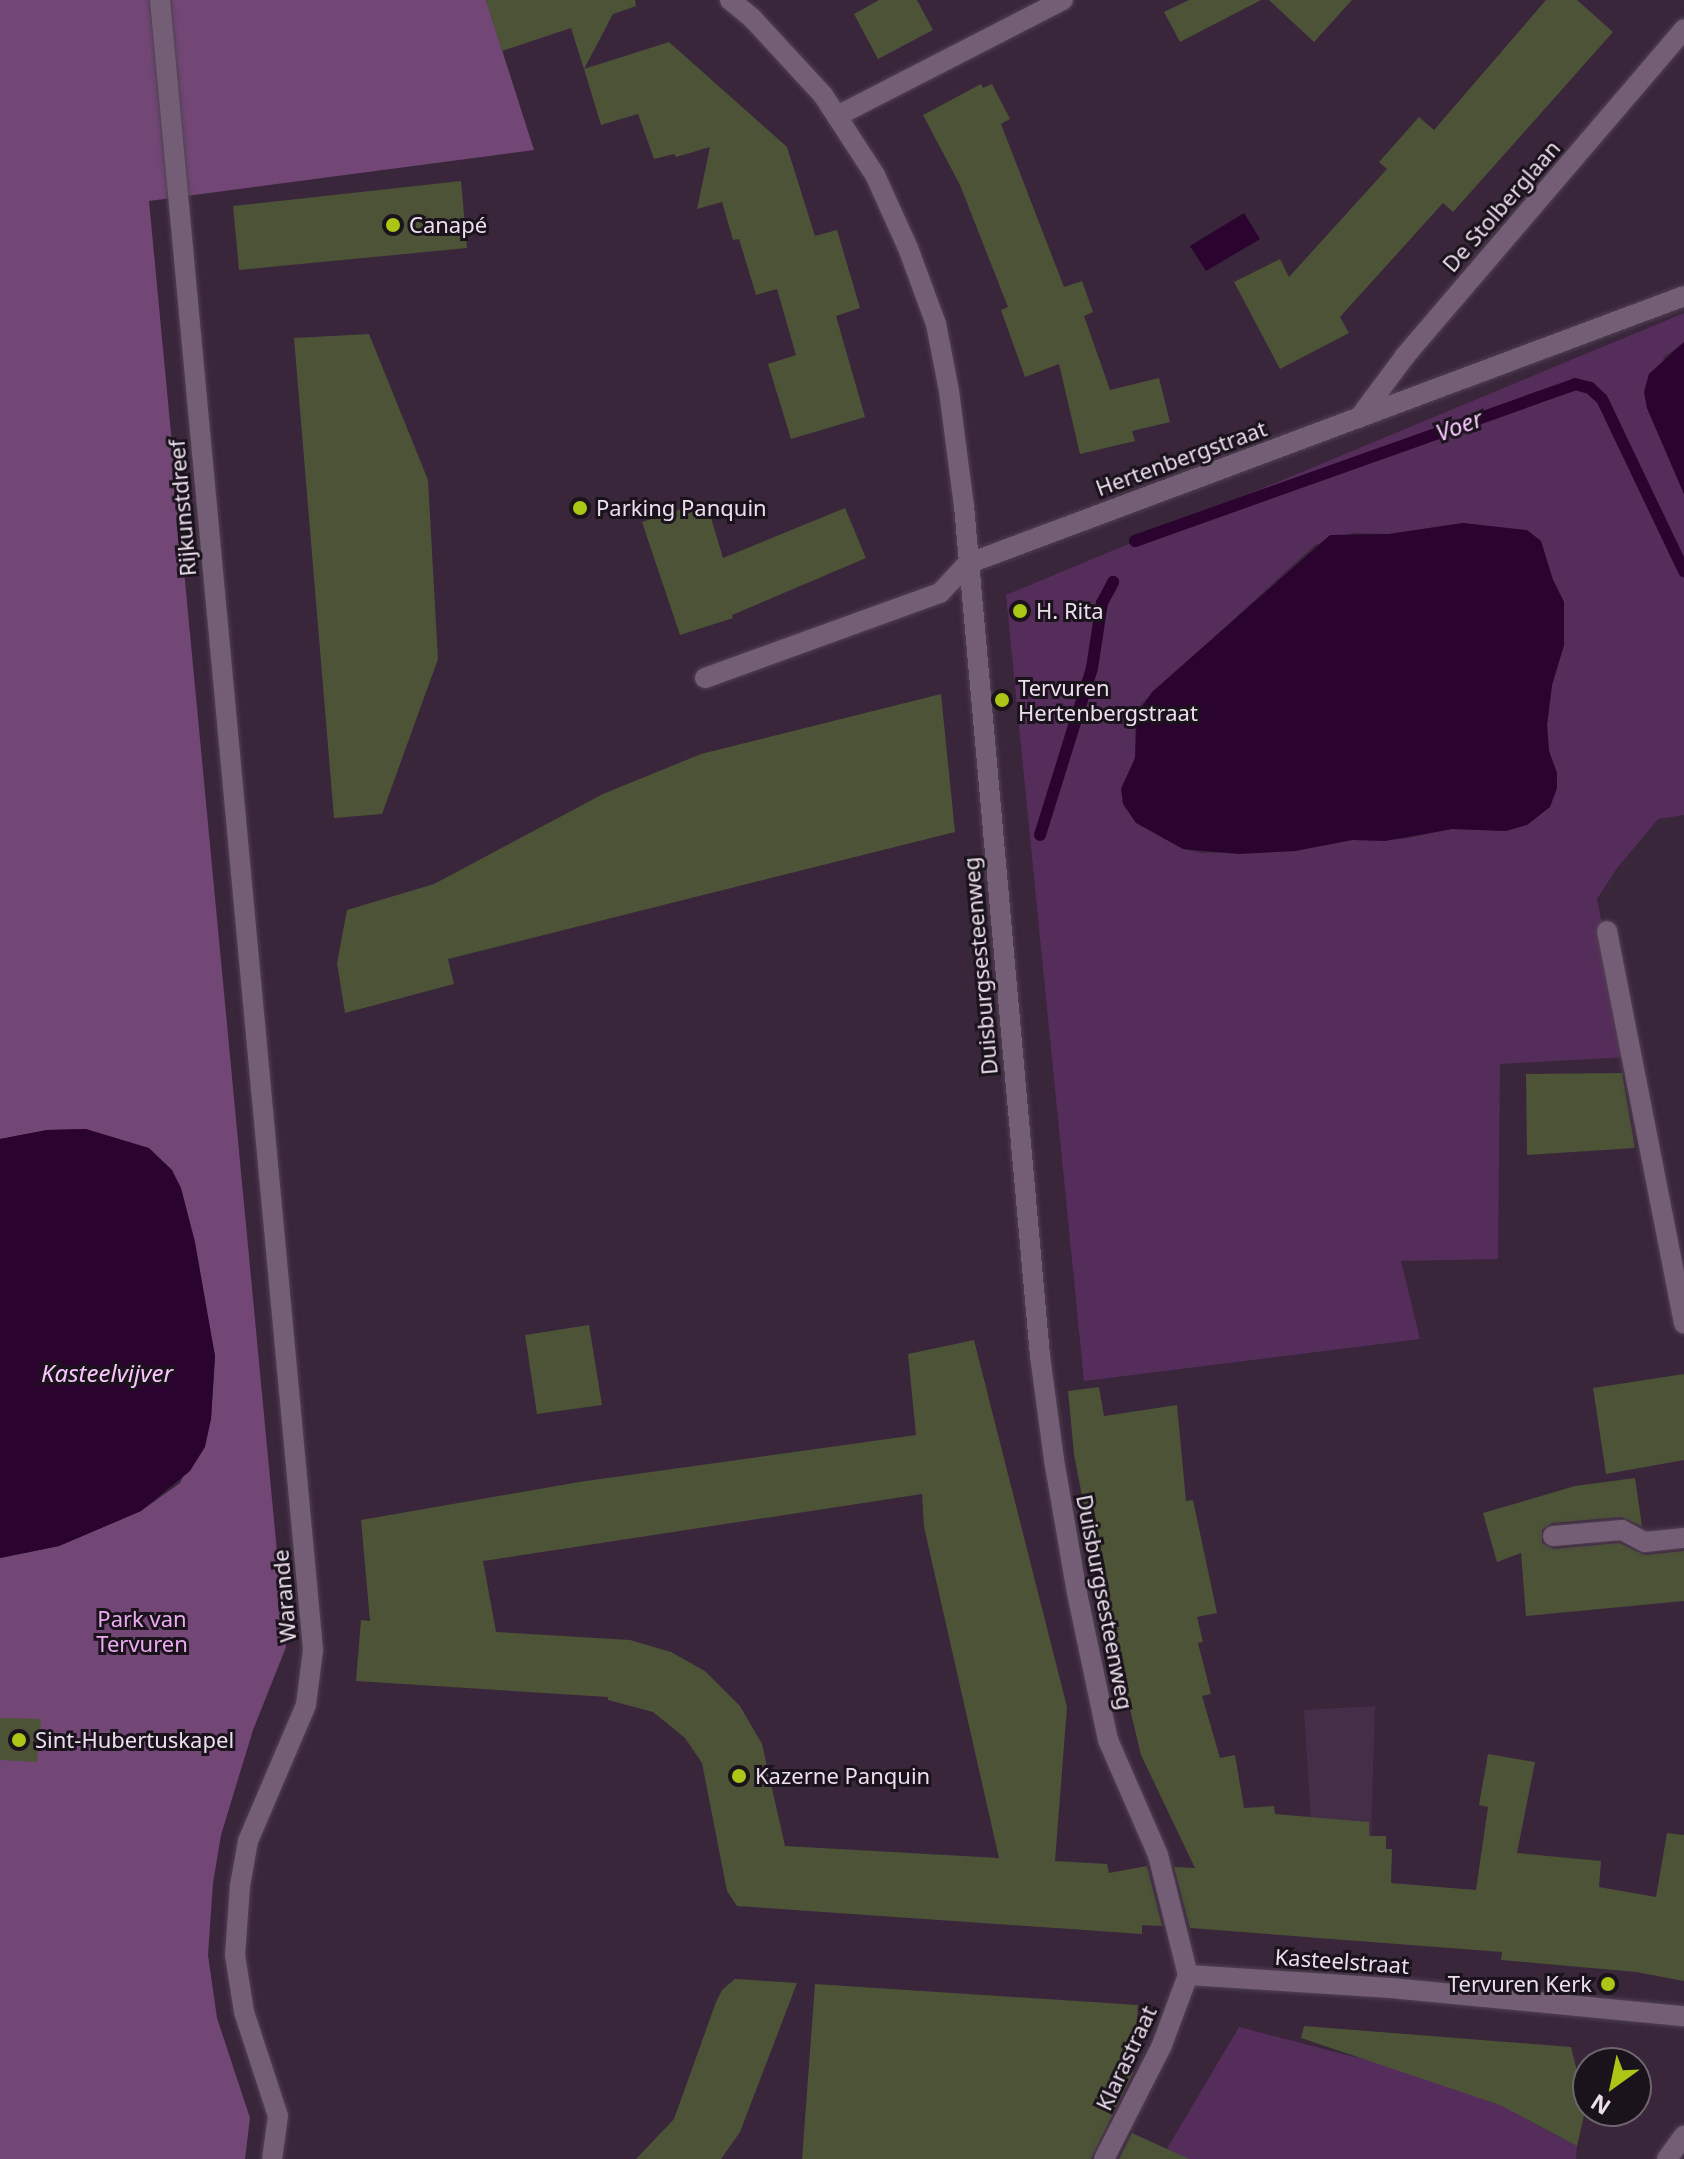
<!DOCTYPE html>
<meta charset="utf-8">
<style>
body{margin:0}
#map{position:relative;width:1684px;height:2159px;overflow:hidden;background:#39263b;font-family:"Noto Sans",sans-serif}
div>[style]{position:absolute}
.built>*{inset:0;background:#452e48}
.green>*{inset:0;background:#552d5a}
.forest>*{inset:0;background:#724776}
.water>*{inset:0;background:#2b032f}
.stream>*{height:12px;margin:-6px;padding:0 6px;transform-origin:6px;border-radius:6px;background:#2b032f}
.building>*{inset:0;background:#4c5337}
.roads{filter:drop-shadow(0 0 2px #514152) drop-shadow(0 0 2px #514152)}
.minor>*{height:20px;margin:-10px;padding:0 10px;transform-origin:10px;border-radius:10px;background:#735e75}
.dots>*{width:22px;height:22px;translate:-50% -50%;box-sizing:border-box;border:4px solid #1b131c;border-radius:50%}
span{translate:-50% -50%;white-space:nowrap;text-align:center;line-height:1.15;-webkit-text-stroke:6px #1b131c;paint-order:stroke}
.street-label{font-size:22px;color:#ebdfec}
.poi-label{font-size:22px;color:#ebdfec}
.left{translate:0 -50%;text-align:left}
.right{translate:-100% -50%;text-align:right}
.park-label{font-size:22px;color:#ecabf2}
.water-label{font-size:24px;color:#fac5ff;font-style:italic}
.north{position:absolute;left:1572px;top:2047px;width:80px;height:80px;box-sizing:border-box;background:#1b131c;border:2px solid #6e656f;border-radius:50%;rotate:213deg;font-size:22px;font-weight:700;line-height:32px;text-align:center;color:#ebdfec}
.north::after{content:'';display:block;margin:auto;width:28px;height:36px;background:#abc615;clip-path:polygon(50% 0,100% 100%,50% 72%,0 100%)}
</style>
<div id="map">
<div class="built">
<i style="clip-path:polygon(1375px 1706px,1368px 1941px,1309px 1938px,1314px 1872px,1304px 1710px)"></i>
</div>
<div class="green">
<i style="clip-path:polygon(evenodd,1684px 313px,1684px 342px,1664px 357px,1647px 408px,1684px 494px,1684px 815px,1658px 819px,1617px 868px,1597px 899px,1629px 1057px,1500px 1064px,1498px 1259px,1401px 1261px,1420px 1339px,1084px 1381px,1006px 595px,1684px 313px,1463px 523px,1541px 541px,1553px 580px,1564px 602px,1564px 645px,1552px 685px,1547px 725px,1549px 751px,1557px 773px,1506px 831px,1452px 829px,1403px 839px,1352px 840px,1295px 851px,1201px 853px,1183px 849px,1121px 789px,1135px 759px,1135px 721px,1141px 704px,1315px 545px,1353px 533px,1389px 534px,1463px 523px)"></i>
<i style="clip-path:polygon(1239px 2027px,1531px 2103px,1526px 2119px,1577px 2146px,1576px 2159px,1161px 2159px)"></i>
</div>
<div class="forest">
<i style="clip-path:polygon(0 0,486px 0,534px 150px,149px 201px,286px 1647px,253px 1730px,221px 1835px,213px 1883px,208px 1955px,217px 2018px,250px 2118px,245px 2159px,0 2159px,0 1558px,59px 1546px,141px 1511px,180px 1483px,211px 1419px,215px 1356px,184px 1201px,172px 1170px,86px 1129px,47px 1130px,0 1139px)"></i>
</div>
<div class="water">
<i style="clip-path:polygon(1244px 213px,1260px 239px,1206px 271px,1190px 246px)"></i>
<i style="clip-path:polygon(1684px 342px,1684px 494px,1647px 408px,1644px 392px,1649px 374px)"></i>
<i style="clip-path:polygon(1463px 523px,1527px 530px,1541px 541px,1553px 580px,1564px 602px,1564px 645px,1552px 685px,1547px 725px,1549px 751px,1557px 773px,1557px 788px,1550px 807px,1527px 825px,1506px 831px,1452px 829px,1385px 841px,1352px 840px,1295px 851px,1239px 854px,1183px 849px,1136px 823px,1123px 804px,1121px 789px,1135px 758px,1137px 714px,1152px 692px,1330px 535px,1389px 534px)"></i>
<i style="clip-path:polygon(86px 1129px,149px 1148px,172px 1170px,181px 1188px,195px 1242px,215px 1356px,211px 1419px,205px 1447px,190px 1471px,141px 1511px,59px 1546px,0 1558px,0 1139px,47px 1130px)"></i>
</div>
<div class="stream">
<i style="left:1135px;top:541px;width:467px;rotate:-19.6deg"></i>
<i style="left:1575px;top:384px;width:16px;rotate:15deg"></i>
<i style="left:1590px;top:388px;width:16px;rotate:43deg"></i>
<i style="left:1602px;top:399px;width:191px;rotate:64.5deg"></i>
<i style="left:1040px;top:835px;width:175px;rotate:-72.7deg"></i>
<i style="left:1092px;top:668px;width:66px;rotate:-81.3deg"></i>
<i style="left:1102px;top:603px;width:24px;rotate:-62deg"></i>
</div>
<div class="building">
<i style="clip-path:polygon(486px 0,635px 0,636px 6px,613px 14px,584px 69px,571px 28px,502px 51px)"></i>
<i style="clip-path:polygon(879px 0,917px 0,933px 30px,878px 59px,854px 14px)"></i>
<i style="clip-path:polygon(1189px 0,1261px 0,1180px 42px,1164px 12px)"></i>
<i style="clip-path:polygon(1269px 0,1352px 0,1314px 42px)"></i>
<i style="clip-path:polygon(1546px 0,1577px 0,1613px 32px,1453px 212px,1443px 203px,1340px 317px,1349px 333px,1280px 369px,1234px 282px,1280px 259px,1289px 277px,1387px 169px,1379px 162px,1419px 117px,1434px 130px)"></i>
<i style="clip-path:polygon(669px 42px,787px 147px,815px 236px,837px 230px,860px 308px,836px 316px,865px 417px,791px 439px,768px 364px,796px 355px,777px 289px,756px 295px,739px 239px,733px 240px,722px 202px,697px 209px,710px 147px,676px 157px,674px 154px,654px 159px,638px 114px,601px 125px,584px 69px)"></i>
<i style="clip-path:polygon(981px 84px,983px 88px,992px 84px,1010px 119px,1001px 124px,1064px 287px,1082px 281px,1093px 312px,1084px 316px,1110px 390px,1159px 378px,1170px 422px,1132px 431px,1135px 441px,1080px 454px,1059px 364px,1025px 377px,1001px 310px,1008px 307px,960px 185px,923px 115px)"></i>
<i style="clip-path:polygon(461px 181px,467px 248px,239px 270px,233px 206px)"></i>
<i style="clip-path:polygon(369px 334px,428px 480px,438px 659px,382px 814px,334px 818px,294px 338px)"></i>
<i style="clip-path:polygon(706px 501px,723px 558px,845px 508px,866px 558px,732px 615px,733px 618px,680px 635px,642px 522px)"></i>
<i style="clip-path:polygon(941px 694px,955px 832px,448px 959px,454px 984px,345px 1013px,337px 963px,347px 910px,434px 884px,603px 794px,701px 754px)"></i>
<i style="clip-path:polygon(1622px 1073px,1635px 1148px,1527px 1155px,1526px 1074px)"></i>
<i style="clip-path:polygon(589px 1325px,602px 1405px,537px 1414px,525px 1335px)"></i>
<i style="clip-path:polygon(evenodd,974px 1340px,1067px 1707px,1055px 1861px,1107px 1864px,1109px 1873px,1147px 1866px,1162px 1926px,1142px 1925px,1142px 1934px,737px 1906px,727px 1891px,702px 1763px,685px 1738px,653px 1712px,608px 1700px,608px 1697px,356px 1681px,361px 1620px,370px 1621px,361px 1520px,579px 1482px,916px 1435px,908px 1354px,974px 1340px,922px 1494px,924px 1527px,999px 1858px,785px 1846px,762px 1744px,740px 1706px,705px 1671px,671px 1652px,630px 1640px,496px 1632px,483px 1561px,922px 1494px)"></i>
<i style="clip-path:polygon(1684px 1374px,1684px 1460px,1606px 1474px,1593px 1388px)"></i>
<i style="clip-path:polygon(1099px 1387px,1104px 1416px,1177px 1405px,1186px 1501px,1193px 1500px,1217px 1613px,1197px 1617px,1203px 1642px,1198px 1643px,1211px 1694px,1202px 1696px,1220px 1758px,1235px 1755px,1244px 1808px,1274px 1806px,1275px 1814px,1369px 1822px,1369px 1836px,1386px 1836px,1386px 1849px,1392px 1849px,1391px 1883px,1476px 1890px,1488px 1807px,1479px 1805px,1488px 1754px,1535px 1762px,1517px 1853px,1601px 1861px,1599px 1887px,1656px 1897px,1667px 1833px,1684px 1835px,1684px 1981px,1636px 1972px,1501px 1960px,1502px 1952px,1190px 1928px,1174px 1867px,1195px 1868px,1141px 1755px,1094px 1559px,1074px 1454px,1068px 1391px)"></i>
<i style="clip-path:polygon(1635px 1478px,1642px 1526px,1621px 1517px,1552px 1523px,1542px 1530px,1542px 1543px,1554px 1549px,1619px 1543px,1645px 1555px,1684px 1551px,1684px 1601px,1526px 1616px,1521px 1553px,1497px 1562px,1483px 1513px,1575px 1486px)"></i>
<i style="clip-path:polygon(0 1718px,41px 1719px,37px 1762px,0 1760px)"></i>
<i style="clip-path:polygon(735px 1979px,797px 1983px,740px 2132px,721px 2159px,636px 2159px,674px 2119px,716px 2002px,722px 1990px)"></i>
<i style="clip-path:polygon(815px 1984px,1138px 2005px,1133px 2073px,1091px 2159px,802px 2159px)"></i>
<i style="clip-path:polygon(1304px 2026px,1571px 2047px,1586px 2107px,1577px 2146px,1500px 2105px,1301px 2038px)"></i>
<i style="clip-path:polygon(1132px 2133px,1189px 2159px,1119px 2159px)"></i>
</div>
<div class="roads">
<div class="minor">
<i style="left:160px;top:0;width:1657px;rotate:84.7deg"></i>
<i style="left:313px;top:1650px;width:55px;rotate:97.3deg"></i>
<i style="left:306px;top:1705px;width:148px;rotate:113.1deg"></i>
<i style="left:248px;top:1841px;width:46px;rotate:100.1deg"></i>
<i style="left:240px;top:1886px;width:69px;rotate:94.1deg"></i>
<i style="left:235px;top:1955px;width:58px;rotate:81deg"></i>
<i style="left:244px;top:2012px;width:109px;rotate:71.9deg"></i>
<i style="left:278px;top:2116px;width:43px;rotate:97.9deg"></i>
<i style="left:730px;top:0;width:28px;rotate:39deg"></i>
<i style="left:752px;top:18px;width:105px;rotate:47.3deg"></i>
<i style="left:823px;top:95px;width:95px;rotate:57deg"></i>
<i style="left:875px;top:175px;width:80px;rotate:65.7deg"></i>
<i style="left:908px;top:248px;width:81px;rotate:69.8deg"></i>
<i style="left:936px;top:324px;width:68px;rotate:79deg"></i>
<i style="left:949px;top:391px;width:116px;rotate:82.6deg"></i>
<i style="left:964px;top:506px;width:853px;rotate:84.89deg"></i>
<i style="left:1040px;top:1356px;width:105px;rotate:82.3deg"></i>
<i style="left:1054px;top:1460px;width:135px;rotate:80.2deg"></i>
<i style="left:1077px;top:1593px;width:150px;rotate:78.1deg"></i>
<i style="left:1108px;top:1740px;width:125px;rotate:66.5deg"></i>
<i style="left:1158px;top:1855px;width:124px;rotate:76deg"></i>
<i style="left:837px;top:116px;width:254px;rotate:-27.2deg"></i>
<i style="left:1359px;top:418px;width:77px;rotate:-53.4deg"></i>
<i style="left:1405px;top:356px;width:430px;rotate:-49.5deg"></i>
<i style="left:705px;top:678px;width:250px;rotate:-19.9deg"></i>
<i style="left:940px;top:593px;width:40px;rotate:-47deg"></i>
<i style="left:967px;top:564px;width:765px;rotate:-20.49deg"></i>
<i style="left:1607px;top:931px;width:400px;rotate:78.9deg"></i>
<i style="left:1553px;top:1536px;width:69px;rotate:-5deg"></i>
<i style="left:1622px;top:1530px;width:26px;rotate:28deg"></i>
<i style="left:1645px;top:1542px;width:39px;rotate:-6deg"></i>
<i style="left:1188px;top:1975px;width:203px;rotate:3.7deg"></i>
<i style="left:1391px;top:1988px;width:294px;rotate:5.5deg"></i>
<i style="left:1104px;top:2159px;width:128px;rotate:-63deg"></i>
<i style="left:1162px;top:2045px;width:75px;rotate:-69.6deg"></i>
<i style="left:1667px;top:2159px;width:29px;rotate:-54deg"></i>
</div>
</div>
<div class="dots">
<i style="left:393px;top:225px;background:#abc615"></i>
<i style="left:580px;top:508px;background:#abc615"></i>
<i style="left:1020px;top:611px;background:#abc615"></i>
<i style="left:1002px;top:700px;background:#abc615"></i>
<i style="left:19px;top:1740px;background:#abc615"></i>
<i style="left:739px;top:1776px;background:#abc615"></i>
<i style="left:1608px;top:1984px;background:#abc615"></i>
</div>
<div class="street-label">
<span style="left:1501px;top:206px;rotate:-49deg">De Stolberglaan</span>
<span style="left:1181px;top:458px;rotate:-20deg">Hertenbergstraat</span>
<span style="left:182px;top:508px;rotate:-95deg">Rijkunstdreef</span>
<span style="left:980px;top:966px;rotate:-95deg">Duisburgsesteenweg</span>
<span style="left:284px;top:1596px;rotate:-95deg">Warande</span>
<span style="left:1105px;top:1602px;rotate:79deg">Duisburgsesteenweg</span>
<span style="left:1342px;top:1961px;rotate:4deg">Kasteelstraat</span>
<span style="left:1126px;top:2058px;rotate:-65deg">Klarastraat</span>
</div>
<div class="poi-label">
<span class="left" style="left:409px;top:225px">Canapé</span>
<span class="left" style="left:596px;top:508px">Parking Panquin</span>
<span class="left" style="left:1036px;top:611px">H. Rita</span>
<span class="left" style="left:1018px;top:700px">Tervuren<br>Hertenbergstraat</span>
<span class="left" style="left:35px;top:1740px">Sint-Hubertuskapel</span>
<span class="left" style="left:755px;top:1776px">Kazerne Panquin</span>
<span class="right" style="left:1592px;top:1984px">Tervuren Kerk</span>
</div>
<div class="park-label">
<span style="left:142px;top:1631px">Park van<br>Tervuren</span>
</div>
<div class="water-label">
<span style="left:1459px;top:425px;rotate:-20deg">Voer</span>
<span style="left:107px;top:1373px">Kasteelvijver</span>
</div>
<div class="north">N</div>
</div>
